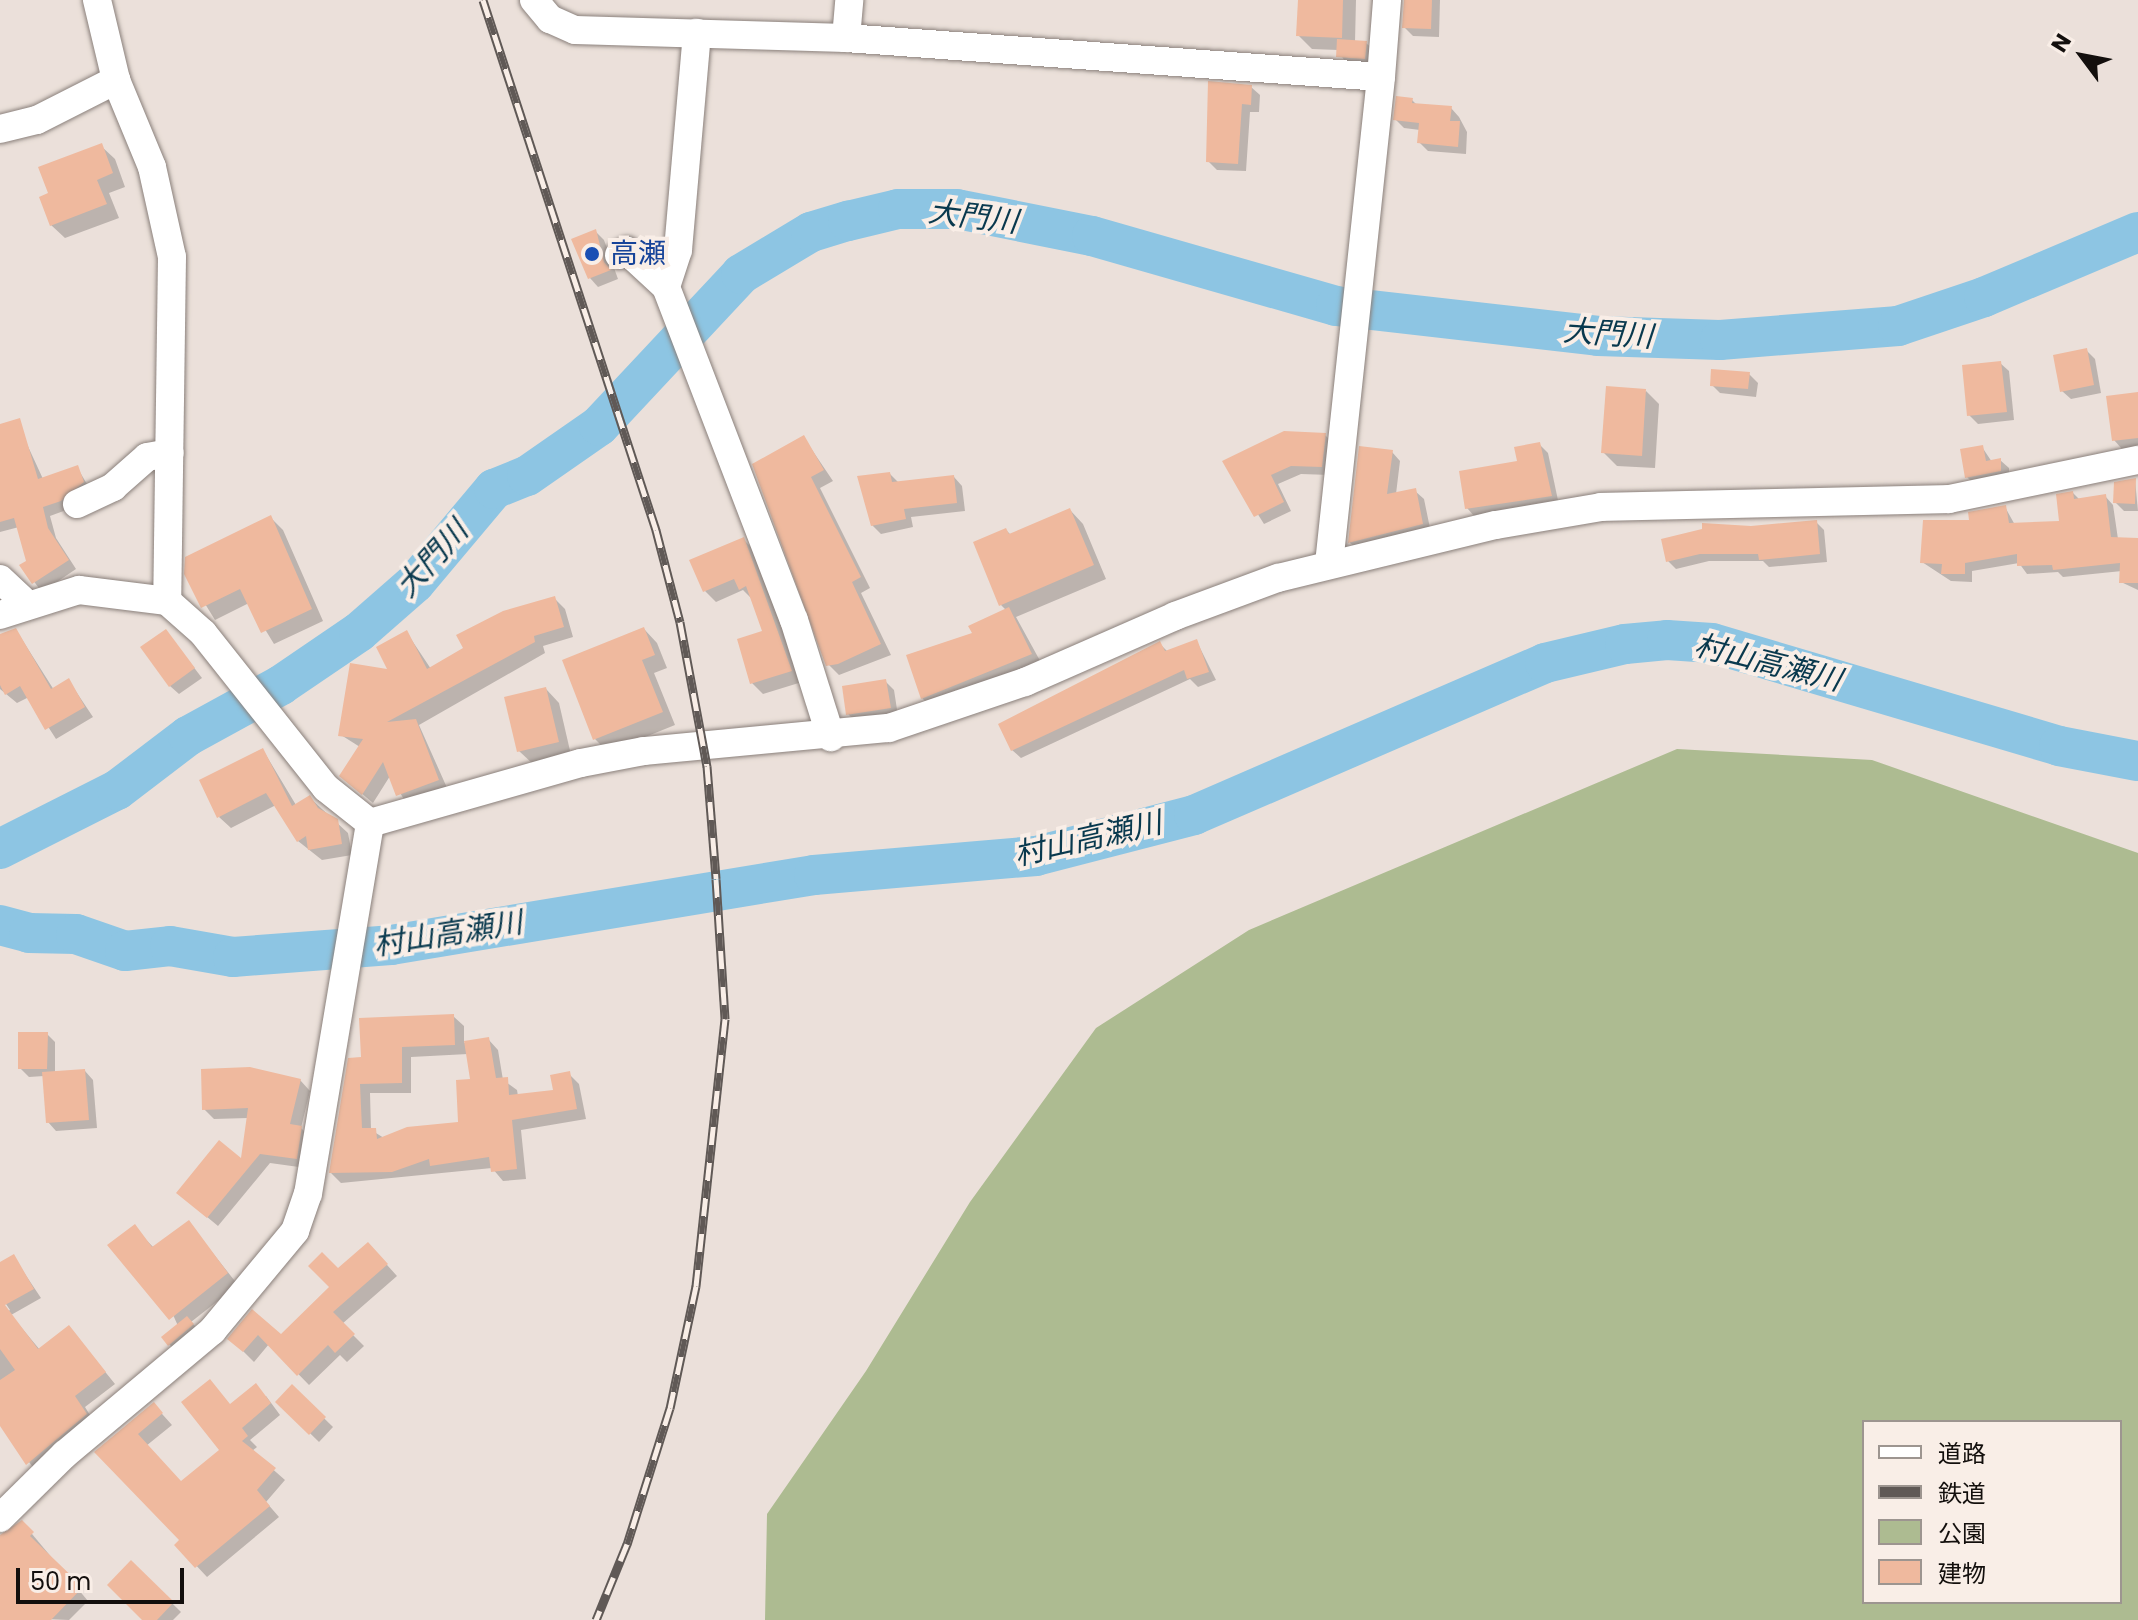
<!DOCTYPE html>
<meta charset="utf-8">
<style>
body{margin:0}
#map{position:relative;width:2138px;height:1620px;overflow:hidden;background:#ebe0da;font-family:Poppins,"Noto Sans JP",sans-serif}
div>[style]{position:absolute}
.green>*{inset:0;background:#adbb91}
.shadow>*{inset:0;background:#0003}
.river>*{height:40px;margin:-20px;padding:0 20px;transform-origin:20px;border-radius:20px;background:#8dc5e3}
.building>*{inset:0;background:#efb99e}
.roads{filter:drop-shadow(0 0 2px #8a807b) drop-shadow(0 0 2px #8a807b)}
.minor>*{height:28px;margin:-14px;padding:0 14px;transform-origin:14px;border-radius:14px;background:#fff}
.rail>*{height:9px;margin-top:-4.5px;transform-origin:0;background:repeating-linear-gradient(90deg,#f9eee7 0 18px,#605956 0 36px);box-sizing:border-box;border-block:2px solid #605956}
.dots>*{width:22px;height:22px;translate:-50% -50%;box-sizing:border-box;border:4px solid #f9eee7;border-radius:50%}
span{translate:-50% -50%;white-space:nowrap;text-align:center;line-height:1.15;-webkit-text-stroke:8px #f9eee7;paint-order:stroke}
.transit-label{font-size:28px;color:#164399}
.left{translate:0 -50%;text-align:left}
.water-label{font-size:30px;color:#09394e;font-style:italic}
.legend{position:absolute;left:1862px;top:1420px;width:260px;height:184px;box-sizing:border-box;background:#f9eee7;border:2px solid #9d9590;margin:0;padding:10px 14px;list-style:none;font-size:24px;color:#130f0d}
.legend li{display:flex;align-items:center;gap:16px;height:40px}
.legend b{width:40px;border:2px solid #9d9590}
.north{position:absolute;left:2042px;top:16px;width:80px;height:80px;-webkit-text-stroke:6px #f9eee7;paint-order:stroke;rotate:302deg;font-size:22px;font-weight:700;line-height:32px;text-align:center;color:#130f0d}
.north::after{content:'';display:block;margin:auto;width:28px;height:36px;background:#130f0d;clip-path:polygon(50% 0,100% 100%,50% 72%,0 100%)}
.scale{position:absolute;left:16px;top:1568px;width:168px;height:36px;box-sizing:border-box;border:4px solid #130f0d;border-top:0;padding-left:10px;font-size:24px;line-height:28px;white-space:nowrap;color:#130f0d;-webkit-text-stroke:6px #f9eee7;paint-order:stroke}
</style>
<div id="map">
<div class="green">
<i style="clip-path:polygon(evenodd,1677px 749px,1872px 760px,2138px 853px,2138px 1620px,765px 1620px,767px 1514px,866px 1371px,970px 1202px,1096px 1028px,1249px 930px,1677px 749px,1864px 1422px,2120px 1422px,2120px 1602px,1864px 1602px,1864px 1422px)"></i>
</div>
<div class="shadow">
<i style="clip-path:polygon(1300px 0,1356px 0,1355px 42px,1366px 43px,1375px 51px,1373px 67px,1347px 65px,1338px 50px,1312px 49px,1298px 35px)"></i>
<i style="clip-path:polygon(1406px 0,1440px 0,1439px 37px,1413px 36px,1404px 27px)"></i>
<i style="clip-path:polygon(1251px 87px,1260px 95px,1259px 112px,1250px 112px,1246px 171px,1217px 170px,1208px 161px)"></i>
<i style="clip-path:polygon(1412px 100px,1418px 106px,1451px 108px,1459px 117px,1467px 132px,1466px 154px,1428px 151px,1419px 142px,1420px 130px,1404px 128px,1396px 120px)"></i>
<i style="clip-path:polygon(101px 146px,115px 159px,125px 187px,109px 193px,119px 218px,65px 238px,51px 225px,50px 194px)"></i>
<i style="clip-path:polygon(595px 231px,604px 240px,618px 279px,598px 287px,590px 278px)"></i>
<i style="clip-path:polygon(2086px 350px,2095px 359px,2101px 393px,2071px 399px,2062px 391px)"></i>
<i style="clip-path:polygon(2000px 363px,2009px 371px,2014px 420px,1978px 424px,1969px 415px)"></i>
<i style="clip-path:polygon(1749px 374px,1758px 383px,1756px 397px,1720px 393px,1712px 385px)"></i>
<i style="clip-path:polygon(1646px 391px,1659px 404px,1655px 468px,1617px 466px,1603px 452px)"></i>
<i style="clip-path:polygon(2138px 396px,2138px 447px,2122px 449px,2114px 440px)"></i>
<i style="clip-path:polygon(1325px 435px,1334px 444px,1330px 475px,1301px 474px,1278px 484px,1291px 511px,1264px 524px,1225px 462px)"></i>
<i style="clip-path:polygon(804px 438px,833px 481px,820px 488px,870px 588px,861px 593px,891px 655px,839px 675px,828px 664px)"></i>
<i style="clip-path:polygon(26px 442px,43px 479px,77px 467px,91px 491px,69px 509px,50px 516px,56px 538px,76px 569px,42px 592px,22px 566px,28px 562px,19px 527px,0 532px,0 452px)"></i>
<i style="clip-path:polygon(1539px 444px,1548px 453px,1559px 505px,1475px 517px,1467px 508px)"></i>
<i style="clip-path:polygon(1982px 447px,1992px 462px,2000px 460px,2009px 468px,2009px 479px,1976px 486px,1967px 477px)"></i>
<i style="clip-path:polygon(1360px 448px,1392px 452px,1400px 461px,1396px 494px,1415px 491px,1424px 499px,1431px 533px,1359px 551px,1350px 543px)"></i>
<i style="clip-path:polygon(890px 474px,899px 483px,954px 477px,962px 486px,965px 511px,911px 517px,913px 527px,881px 534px,872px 525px)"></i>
<i style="clip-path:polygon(2135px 480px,2138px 511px,2124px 511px,2115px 502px)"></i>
<i style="clip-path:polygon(2073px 493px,2080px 500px,2105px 496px,2113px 505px,2118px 539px,2138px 540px,2138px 590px,2121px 582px,2122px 571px,2063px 577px,2058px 572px,2027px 574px,2019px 563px,1972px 571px,1972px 582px,1951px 581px,1922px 562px,1972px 522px,2005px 507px,2015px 525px,2061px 523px)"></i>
<i style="clip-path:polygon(1070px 510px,1083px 524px,1106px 579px,1016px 617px,1044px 668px,936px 712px,922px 698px,975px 634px,1006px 610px,1001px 605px,1006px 530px,1011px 535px)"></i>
<i style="clip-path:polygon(271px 518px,283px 530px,323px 621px,274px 644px,249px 603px,215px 620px,186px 573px)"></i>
<i style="clip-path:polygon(1816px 522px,1824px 530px,1827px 562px,1769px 567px,1763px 561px,1709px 561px,1676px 569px,1668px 561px,1751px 528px)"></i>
<i style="clip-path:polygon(743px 539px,754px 550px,802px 682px,763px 694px,752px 683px,765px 632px,752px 599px,743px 590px,716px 602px,705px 591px)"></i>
<i style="clip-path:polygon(554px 598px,565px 609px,573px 637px,543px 646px,545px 653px,419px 725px,448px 790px,408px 806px,390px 776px,373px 803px,341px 776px,360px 747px,341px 735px,390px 671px,407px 633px,431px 669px)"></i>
<i style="clip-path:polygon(644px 629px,657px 643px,667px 668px,654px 673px,675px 725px,608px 752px,595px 739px)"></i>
<i style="clip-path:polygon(16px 630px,54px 690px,69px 681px,93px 717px,56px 739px,29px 697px,17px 703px,0 689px,0 638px)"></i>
<i style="clip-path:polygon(166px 631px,202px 678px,179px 694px,170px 686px)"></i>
<i style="clip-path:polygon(1197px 642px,1216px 680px,1198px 687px,1190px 679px,1021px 758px,1012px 750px,1160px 644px,1168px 652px)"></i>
<i style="clip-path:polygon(885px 681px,894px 690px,898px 716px,857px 723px,848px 714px)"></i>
<i style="clip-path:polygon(546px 689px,559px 703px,571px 755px,533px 764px,519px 751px)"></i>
<i style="clip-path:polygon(263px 750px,296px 805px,309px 797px,348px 833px,352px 855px,322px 860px,298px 841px,276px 805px,231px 828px,219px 817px)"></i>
<i style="clip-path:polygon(evenodd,453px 1016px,464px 1026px,464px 1043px,488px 1039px,498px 1050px,503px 1080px,517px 1090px,518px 1096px,555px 1092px,569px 1074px,579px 1084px,586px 1119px,521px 1130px,526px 1179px,503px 1181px,492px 1168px,341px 1183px,331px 1173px,363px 1059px,453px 1016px,468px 1054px,473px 1081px,460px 1123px,384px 1138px,371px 1130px,370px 1093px,411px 1093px,411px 1057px,468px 1054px)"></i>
<i style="clip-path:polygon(47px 1034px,55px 1042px,55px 1073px,85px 1071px,93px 1080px,97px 1128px,56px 1131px,48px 1122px,44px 1076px,29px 1077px,20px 1068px)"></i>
<i style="clip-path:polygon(300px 1080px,310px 1091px,301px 1128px,311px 1138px,306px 1168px,270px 1163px,218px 1226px,189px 1202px,242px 1162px,248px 1118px,214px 1119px,204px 1109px)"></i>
<i style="clip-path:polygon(189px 1223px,238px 1285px,191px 1322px,196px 1327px,178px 1353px,169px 1344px,178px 1326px,134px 1227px,154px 1248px)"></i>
<i style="clip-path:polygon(378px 1255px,397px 1276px,342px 1324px,364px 1346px,347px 1362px,340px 1355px,309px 1385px,269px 1344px,254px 1362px,241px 1349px,252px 1312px,281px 1337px,332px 1287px,338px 1271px)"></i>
<i style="clip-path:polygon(13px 1256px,41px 1298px,11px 1315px,40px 1350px,69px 1327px,115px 1384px,85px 1407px,96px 1425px,38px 1474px,0 1423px,0 1317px,10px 1310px,0 1295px,0 1264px)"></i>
<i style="clip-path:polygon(292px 1387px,333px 1427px,319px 1442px,278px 1402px)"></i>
<i style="clip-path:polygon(266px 1396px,280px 1415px,250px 1440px,257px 1447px,252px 1451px,285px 1480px,266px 1502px,279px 1517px,207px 1577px,177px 1545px,182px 1540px,97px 1452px,154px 1405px,172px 1425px,146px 1446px,181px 1484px,222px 1450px,231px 1406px)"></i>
<i style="clip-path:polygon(22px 1522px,88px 1601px,69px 1620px,0 1617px,0 1536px)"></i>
<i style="clip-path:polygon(131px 1563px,181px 1612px,173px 1620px,145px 1620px)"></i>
</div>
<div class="river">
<i style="left:0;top:849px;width:131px;rotate:-26.8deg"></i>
<i style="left:117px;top:790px;width:89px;rotate:-37.3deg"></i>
<i style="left:188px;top:736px;width:106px;rotate:-28.7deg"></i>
<i style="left:281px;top:685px;width:94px;rotate:-34.2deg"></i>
<i style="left:359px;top:632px;width:74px;rotate:-41.2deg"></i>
<i style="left:415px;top:583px;width:123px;rotate:-50deg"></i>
<i style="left:494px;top:489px;width:35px;rotate:-22deg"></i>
<i style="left:527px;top:476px;width:88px;rotate:-34.8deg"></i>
<i style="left:599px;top:426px;width:208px;rotate:-46.9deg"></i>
<i style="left:741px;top:274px;width:82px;rotate:-31deg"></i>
<i style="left:811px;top:232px;width:39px;rotate:-17deg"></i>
<i style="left:848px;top:221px;width:51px;rotate:-13.5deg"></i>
<i style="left:898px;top:209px;width:59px"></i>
<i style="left:957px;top:209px;width:138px;rotate:11.3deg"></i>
<i style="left:1092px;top:236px;width:254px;rotate:16deg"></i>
<i style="left:1336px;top:306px;width:264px;rotate:6.5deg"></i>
<i style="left:1598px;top:336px;width:122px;rotate:1.9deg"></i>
<i style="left:1720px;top:340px;width:179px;rotate:-4.5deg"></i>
<i style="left:1898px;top:326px;width:91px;rotate:-18.6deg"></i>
<i style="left:1984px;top:297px;width:167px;rotate:-22.9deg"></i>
<i style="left:0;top:925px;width:30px;rotate:15deg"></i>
<i style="left:29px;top:933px;width:47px;rotate:1.2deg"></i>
<i style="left:76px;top:934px;width:52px;rotate:19.1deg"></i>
<i style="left:125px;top:951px;width:45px;rotate:-6.3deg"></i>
<i style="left:170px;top:946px;width:64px;rotate:9.9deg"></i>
<i style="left:233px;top:957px;width:158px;rotate:-4.3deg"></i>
<i style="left:391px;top:945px;width:429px;rotate:-9.4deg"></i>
<i style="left:814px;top:875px;width:223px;rotate:-4.9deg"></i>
<i style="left:1036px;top:856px;width:163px;rotate:-14.5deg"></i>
<i style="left:1194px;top:815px;width:382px;rotate:-23.4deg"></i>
<i style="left:1545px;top:663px;width:82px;rotate:-13.4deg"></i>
<i style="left:1625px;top:644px;width:42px;rotate:-5.4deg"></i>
<i style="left:1667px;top:640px;width:45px;rotate:3.8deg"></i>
<i style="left:1712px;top:643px;width:362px;rotate:16.5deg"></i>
<i style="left:2059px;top:746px;width:80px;rotate:10.8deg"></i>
</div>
<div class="building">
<i style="clip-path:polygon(1298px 0,1343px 0,1342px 38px,1296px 36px)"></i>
<i style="clip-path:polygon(1404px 0,1432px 0,1431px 29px,1402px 28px)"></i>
<i style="clip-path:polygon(1337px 39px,1367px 41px,1365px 59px,1336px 57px)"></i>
<i style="clip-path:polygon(1208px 81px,1252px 85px,1251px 105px,1242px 104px,1238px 164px,1206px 162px)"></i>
<i style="clip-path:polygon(1396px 96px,1413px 98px,1412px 103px,1452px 106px,1450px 121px,1460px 121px,1458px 147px,1417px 143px,1419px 123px,1393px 120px)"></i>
<i style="clip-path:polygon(102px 143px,113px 173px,97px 180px,107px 204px,50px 226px,39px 197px,48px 193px,38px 167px)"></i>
<i style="clip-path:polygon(596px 229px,604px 262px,611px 270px,588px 279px,571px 239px)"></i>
<i style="clip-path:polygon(2087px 348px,2094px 385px,2060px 392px,2053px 355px)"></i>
<i style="clip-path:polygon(2001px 361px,2007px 412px,1967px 416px,1962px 365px)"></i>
<i style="clip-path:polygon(1711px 369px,1750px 372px,1748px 389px,1710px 386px)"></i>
<i style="clip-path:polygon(1606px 386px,1646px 389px,1642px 456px,1601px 453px)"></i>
<i style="clip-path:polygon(2138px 392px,2138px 438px,2112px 441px,2106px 396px)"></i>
<i style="clip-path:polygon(20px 418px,38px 479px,78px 465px,84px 482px,61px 501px,43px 507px,48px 528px,69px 560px,32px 584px,19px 565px,26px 561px,14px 518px,0 522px,0 424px)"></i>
<i style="clip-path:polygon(1284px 431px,1326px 433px,1322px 467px,1291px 466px,1271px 475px,1284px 502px,1254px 517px,1222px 461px)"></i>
<i style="clip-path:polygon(804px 435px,824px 470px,811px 477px,861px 577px,852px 582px,881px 644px,838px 664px,826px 666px,752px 464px)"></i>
<i style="clip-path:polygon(1540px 442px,1552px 496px,1465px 509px,1459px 471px,1517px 461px,1514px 447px)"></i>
<i style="clip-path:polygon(1983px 445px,1986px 461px,2001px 458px,2001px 471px,1965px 478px,1960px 449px)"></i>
<i style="clip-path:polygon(1359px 446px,1393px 450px,1387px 494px,1416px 488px,1423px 524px,1348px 543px)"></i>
<i style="clip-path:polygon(890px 472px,892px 482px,954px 475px,957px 503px,904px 509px,906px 519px,871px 526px,857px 476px)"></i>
<i style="clip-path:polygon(2136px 478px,2135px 504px,2113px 503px,2114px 482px)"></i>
<i style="clip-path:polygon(2073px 491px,2074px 499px,2106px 494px,2111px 537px,2138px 538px,2138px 583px,2119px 583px,2120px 563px,2053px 570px,2052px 565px,2017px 566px,2017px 554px,1965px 563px,1965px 574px,1941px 574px,1942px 564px,1920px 563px,1923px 520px,1969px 520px,1968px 512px,2006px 505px,2009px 523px,2059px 521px,2056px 494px)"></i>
<i style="clip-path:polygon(1070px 508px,1094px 565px,999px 606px,973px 542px,1006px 528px,1009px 534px)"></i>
<i style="clip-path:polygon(271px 515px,312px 609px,261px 633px,240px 589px,201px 608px,184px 574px,185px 557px)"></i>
<i style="clip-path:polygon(1817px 520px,1820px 554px,1759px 560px,1758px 554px,1700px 554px,1666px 562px,1661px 539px,1702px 529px,1702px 523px,1751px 526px)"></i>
<i style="clip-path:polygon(744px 537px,792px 671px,750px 684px,737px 639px,762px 631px,746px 586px,739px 590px,734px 579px,703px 592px,689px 560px)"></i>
<i style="clip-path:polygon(555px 596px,564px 627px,534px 636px,535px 642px,387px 722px,416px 719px,439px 780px,396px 796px,383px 762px,362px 795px,339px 776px,363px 739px,338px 736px,350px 663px,387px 669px,376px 647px,407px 630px,427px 669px,463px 648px,456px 635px,503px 611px)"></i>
<i style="clip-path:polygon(1009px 607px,1032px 654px,921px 699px,906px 655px,972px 633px,968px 626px)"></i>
<i style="clip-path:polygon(644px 627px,655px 655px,642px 660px,663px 712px,593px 740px,562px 660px)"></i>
<i style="clip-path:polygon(16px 628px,51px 689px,69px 678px,85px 707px,45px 730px,20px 686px,5px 695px,0 685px,0 634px)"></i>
<i style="clip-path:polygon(166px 629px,195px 668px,169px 687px,140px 647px)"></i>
<i style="clip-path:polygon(1197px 639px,1209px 672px,1187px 679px,1184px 670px,1011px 751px,998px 724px,1160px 641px,1165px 651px)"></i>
<i style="clip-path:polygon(886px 679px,891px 708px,846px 715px,842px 686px)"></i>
<i style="clip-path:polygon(546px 687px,559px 742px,517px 752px,504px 697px)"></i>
<i style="clip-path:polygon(263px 748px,292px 806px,310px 795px,318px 808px,338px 819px,342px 844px,308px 850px,306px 836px,297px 842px,266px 793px,217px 818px,199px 780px)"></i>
<i style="clip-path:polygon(454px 1014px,455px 1045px,402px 1047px,402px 1083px,360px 1084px,362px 1128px,376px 1128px,377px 1139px,407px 1127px,458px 1122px,456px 1080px,470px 1079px,464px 1041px,489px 1037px,496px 1078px,508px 1077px,509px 1095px,553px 1090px,550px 1075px,570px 1071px,577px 1109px,512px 1120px,517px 1169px,491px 1172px,489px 1157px,430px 1166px,429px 1159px,392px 1172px,329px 1173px,348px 1058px,361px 1057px,359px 1018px)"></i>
<i style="clip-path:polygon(18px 1032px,48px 1032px,47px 1069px,18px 1069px)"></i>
<i style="clip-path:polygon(250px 1067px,301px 1079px,290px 1124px,302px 1126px,297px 1159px,260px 1154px,207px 1218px,176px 1193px,219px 1140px,241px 1158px,248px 1108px,202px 1110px,201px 1069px)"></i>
<i style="clip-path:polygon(85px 1069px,89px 1120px,46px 1123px,42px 1072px)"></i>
<i style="clip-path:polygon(189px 1220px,228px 1273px,169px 1320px,107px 1245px,135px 1224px,152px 1247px)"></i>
<i style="clip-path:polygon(368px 1242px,388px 1264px,333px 1312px,355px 1334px,335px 1353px,328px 1345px,297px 1376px,258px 1335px,243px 1352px,227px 1339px,252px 1309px,281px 1334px,329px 1287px,308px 1266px,322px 1252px,338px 1268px)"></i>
<i style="clip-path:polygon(14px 1254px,34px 1289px,5px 1305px,38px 1349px,69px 1325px,106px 1372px,75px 1396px,87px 1414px,26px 1465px,0 1426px,0 1380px,15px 1370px,0 1349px,0 1262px)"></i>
<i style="clip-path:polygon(187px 1316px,194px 1324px,168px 1346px,161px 1337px)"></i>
<i style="clip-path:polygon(210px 1379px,230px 1404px,256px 1383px,271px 1403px,242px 1428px,248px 1436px,242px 1441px,276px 1468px,257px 1490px,270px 1506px,195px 1568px,174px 1545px,179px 1540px,94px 1452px,154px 1402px,163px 1413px,138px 1434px,181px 1481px,219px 1450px,181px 1402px)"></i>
<i style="clip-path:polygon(292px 1384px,326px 1417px,309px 1435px,275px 1402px)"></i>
<i style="clip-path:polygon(22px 1520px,34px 1532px,30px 1536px,83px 1587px,51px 1620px,0 1620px,0 1535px)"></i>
<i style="clip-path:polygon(131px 1560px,174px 1602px,157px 1620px,142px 1620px,107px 1585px)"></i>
</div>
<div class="roads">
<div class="minor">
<i style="left:97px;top:0;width:82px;rotate:76.6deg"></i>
<i style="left:116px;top:80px;width:94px;rotate:67.5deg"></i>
<i style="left:152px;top:167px;width:92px;rotate:77.5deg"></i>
<i style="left:172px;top:257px;width:344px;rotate:90.8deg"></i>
<i style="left:534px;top:0;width:25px;rotate:50deg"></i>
<i style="left:550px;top:19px;width:27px;rotate:24deg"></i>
<i style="left:575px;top:30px;width:271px;rotate:1.7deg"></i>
<i style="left:846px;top:38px;width:536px;rotate:4.17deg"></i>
<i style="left:1381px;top:77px;width:77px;rotate:-85.5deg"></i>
<i style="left:846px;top:38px;width:38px;rotate:-85deg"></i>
<i style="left:0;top:129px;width:38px;rotate:-14deg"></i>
<i style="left:37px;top:120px;width:89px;rotate:-26.9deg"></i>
<i style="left:619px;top:255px;width:9px;rotate:-27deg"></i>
<i style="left:627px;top:251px;width:53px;rotate:42.7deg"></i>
<i style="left:666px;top:287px;width:357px;rotate:69deg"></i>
<i style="left:794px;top:620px;width:123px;rotate:72.5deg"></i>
<i style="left:666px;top:287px;width:39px;rotate:-72deg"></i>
<i style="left:678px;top:250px;width:218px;rotate:-85deg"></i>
<i style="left:77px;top:504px;width:40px;rotate:-25deg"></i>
<i style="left:113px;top:487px;width:45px;rotate:-41.4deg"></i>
<i style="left:147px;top:457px;width:23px;rotate:-10deg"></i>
<i style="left:1329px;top:564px;width:490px;rotate:-83.9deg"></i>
<i style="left:0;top:579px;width:38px;rotate:43deg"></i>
<i style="left:0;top:615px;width:83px;rotate:-17.6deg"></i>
<i style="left:79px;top:590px;width:89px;rotate:7.1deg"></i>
<i style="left:167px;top:601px;width:48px;rotate:41.6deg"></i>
<i style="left:203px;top:633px;width:198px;rotate:51.6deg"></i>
<i style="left:326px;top:788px;width:56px;rotate:38.5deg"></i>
<i style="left:370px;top:823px;width:219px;rotate:-15.9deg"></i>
<i style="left:581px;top:763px;width:64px;rotate:-10.8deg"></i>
<i style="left:644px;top:751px;width:246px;rotate:-5.4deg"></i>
<i style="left:889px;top:728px;width:144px;rotate:-18.7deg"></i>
<i style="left:1025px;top:682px;width:164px;rotate:-23.7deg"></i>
<i style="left:1175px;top:616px;width:110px;rotate:-20.3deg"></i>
<i style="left:1278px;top:578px;width:224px;rotate:-13.7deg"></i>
<i style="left:1496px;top:525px;width:107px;rotate:-9.7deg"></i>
<i style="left:1601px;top:507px;width:348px;rotate:-1.3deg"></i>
<i style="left:1949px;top:499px;width:193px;rotate:-11.7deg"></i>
<i style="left:0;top:1518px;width:91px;rotate:-44.6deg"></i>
<i style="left:65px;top:1454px;width:192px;rotate:-39.9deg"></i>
<i style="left:212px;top:1331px;width:130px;rotate:-50.3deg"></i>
<i style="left:295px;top:1231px;width:39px;rotate:-71deg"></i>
<i style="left:308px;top:1194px;width:376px;rotate:-80.5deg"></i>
</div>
</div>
<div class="rail">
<i style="left:483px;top:0;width:558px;rotate:71.92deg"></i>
<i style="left:656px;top:530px;width:95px;rotate:75.4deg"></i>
<i style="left:680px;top:622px;width:147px;rotate:79.4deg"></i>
<i style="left:707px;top:766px;width:113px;rotate:85.4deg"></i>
<i style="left:716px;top:879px;width:140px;rotate:86.3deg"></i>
<i style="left:725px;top:1019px;width:269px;rotate:96.2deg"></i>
<i style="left:696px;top:1286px;width:125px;rotate:102deg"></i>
<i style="left:670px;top:1408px;width:143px;rotate:107.5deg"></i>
<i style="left:627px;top:1544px;width:82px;rotate:112.2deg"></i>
</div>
<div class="dots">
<i style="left:592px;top:254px;background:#1a4fb4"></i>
</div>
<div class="transit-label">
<span class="left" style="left:610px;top:254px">高瀬</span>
</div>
<div class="water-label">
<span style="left:973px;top:217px;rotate:7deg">大門川</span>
<span style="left:1608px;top:334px;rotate:4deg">大門川</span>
<span style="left:432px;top:559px;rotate:-48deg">大門川</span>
<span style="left:1768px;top:663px;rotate:14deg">村山高瀬川</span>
<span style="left:1088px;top:839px;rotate:-13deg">村山高瀬川</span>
<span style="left:448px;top:934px;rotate:-9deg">村山高瀬川</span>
</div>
<ul class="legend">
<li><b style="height:10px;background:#fff"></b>道路</li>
<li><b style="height:10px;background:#605956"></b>鉄道</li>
<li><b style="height:22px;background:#adbb91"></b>公園</li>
<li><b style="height:22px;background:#efb99e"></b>建物</li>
</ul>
<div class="north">N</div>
<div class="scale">50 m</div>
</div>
